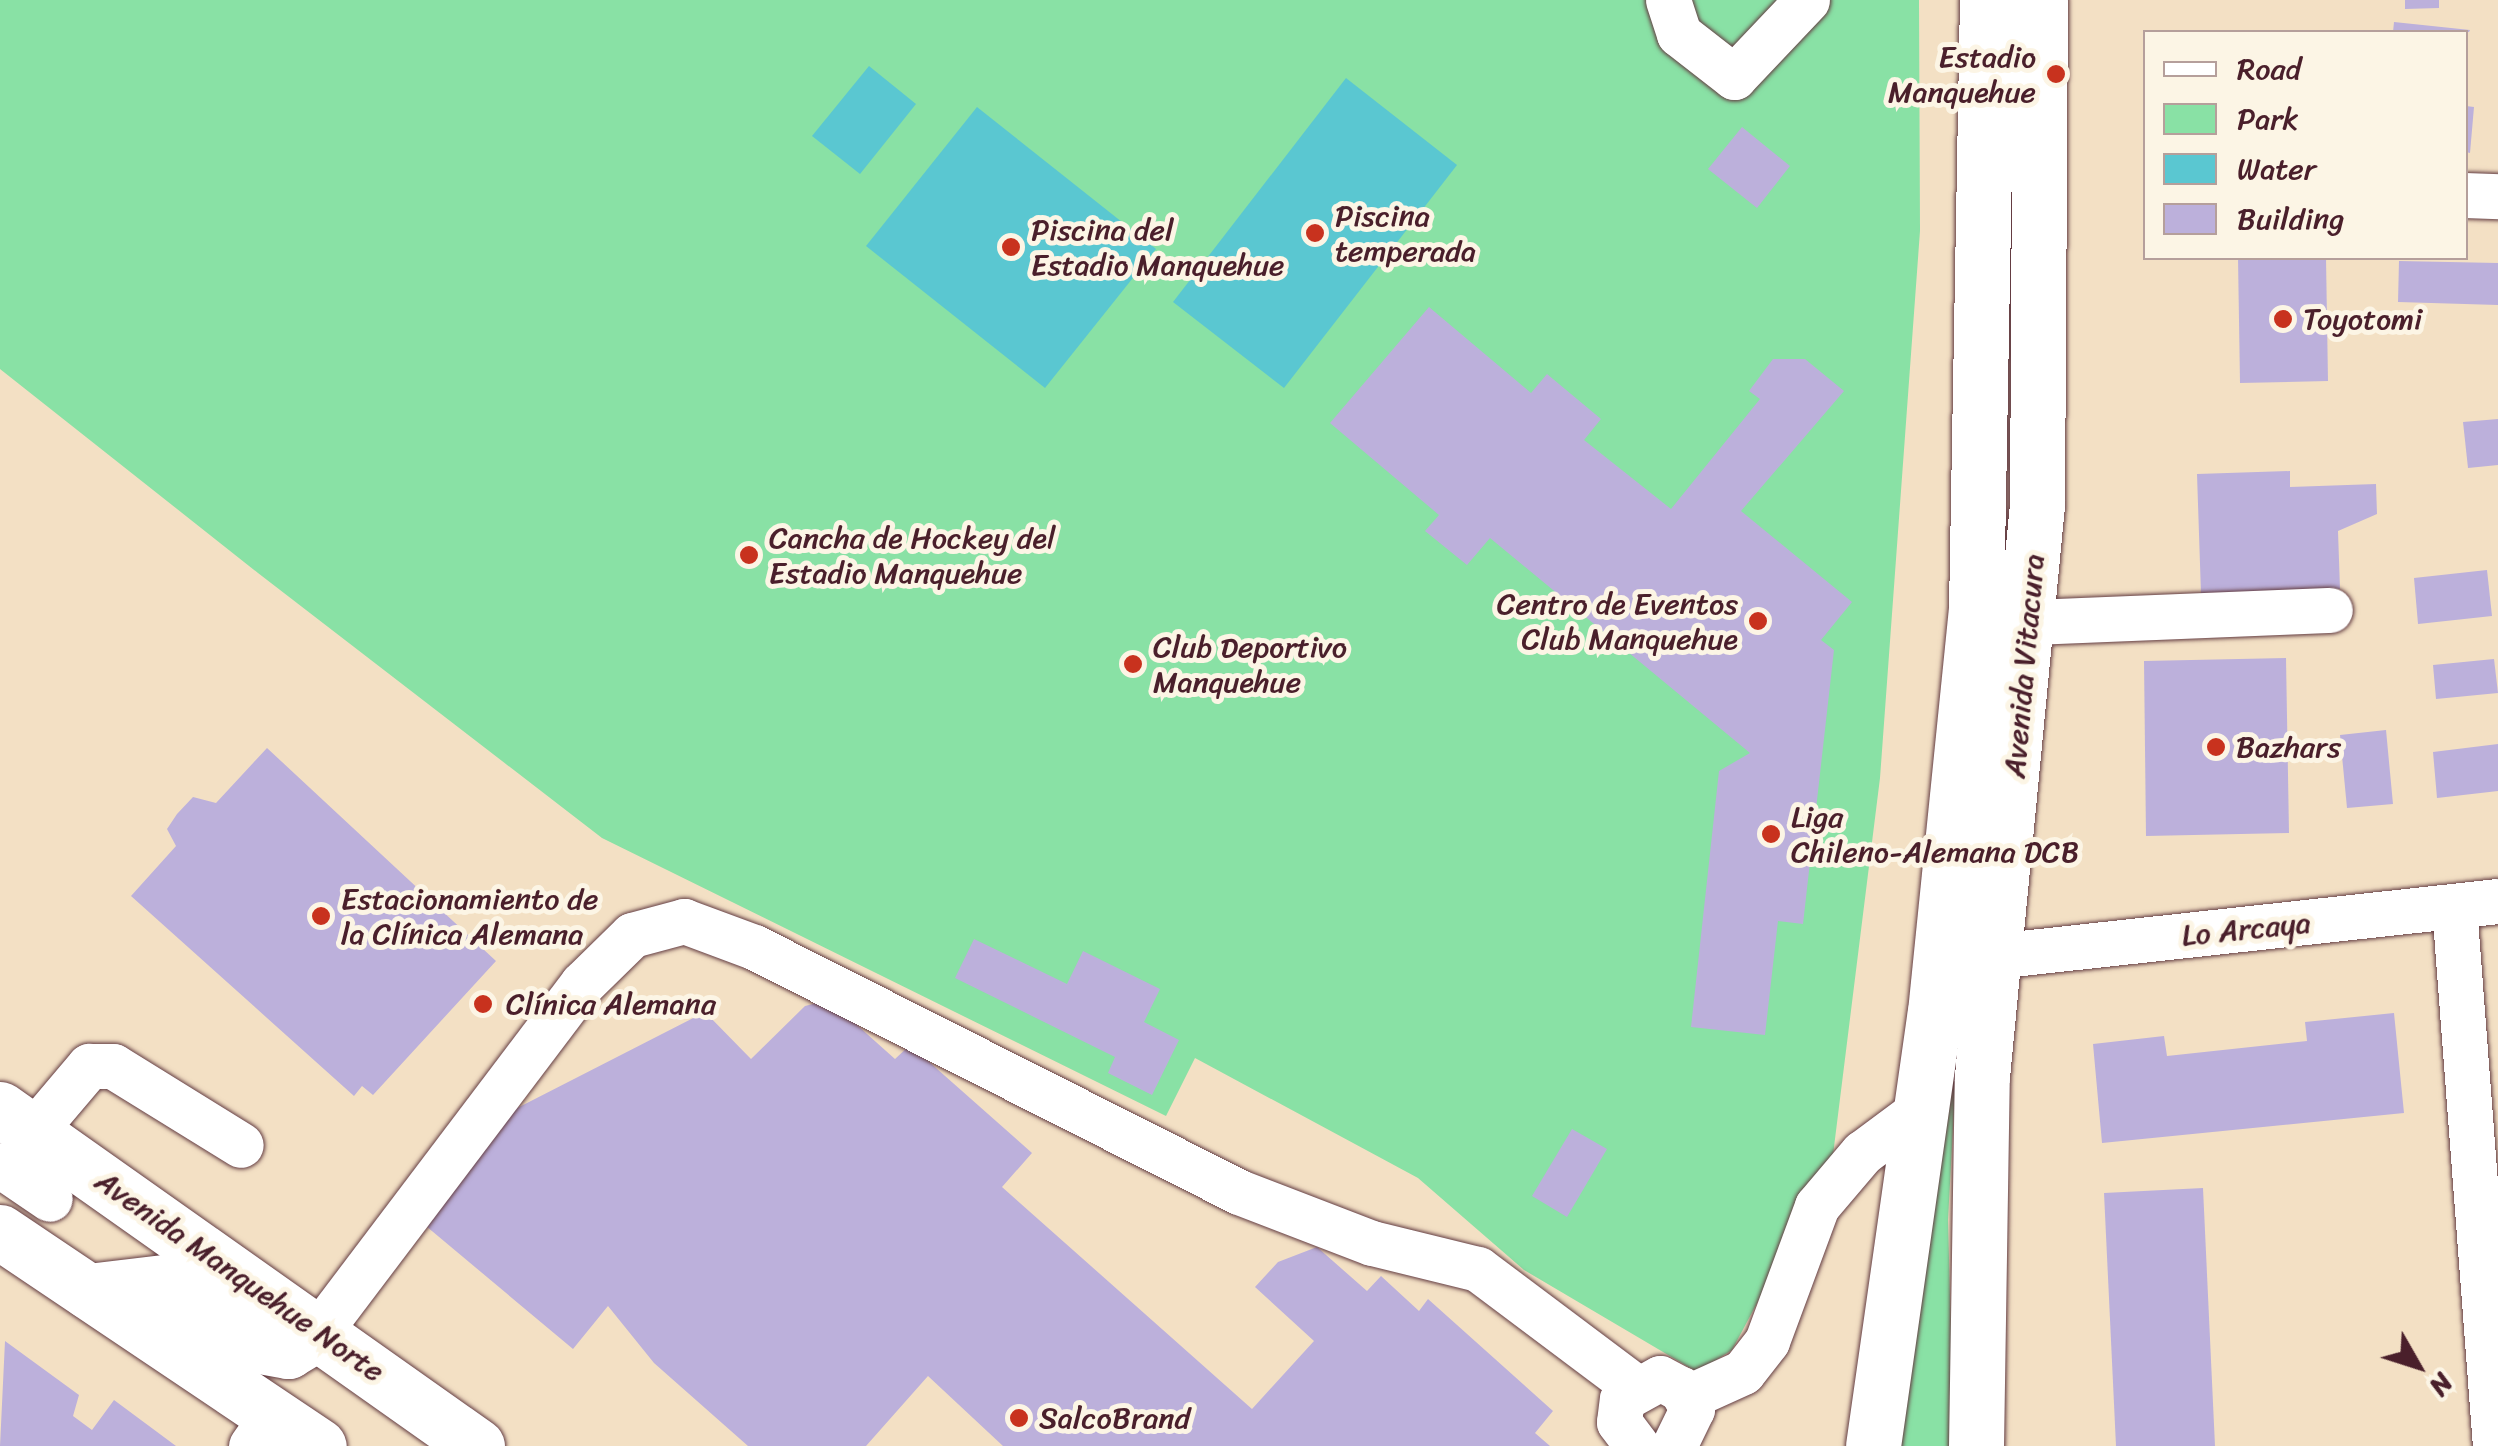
<!DOCTYPE html>
<meta charset="utf-8">
<style>
body{margin:0}
#map{position:relative;width:2498px;height:1446px;overflow:hidden;background:#f3e0c4;font-family:Sriracha,sans-serif}
div>[style]{position:absolute}
.green>*{inset:0;background:#89e1a5}
.water>*{inset:0;background:#5ac7d1}
.building>*{inset:0;background:#bcb0db}
.roads{filter:drop-shadow(0 0 2px #633c42) drop-shadow(0 0 2px #633c42)}
.minor>*{height:45px;margin:-22.5px;padding:0 22.5px;transform-origin:22.5px;border-radius:22.5px;background:#fff}
.major>*{height:55px;margin:-27.5px;padding:0 27.5px;transform-origin:27.5px;border-radius:27.5px;background:#fff}
.dots>*{width:28px;height:28px;translate:-50% -50%;box-sizing:border-box;border:5px solid #fcf5e5;border-radius:50%}
span{translate:-50% -50%;white-space:nowrap;text-align:center;line-height:1.15;-webkit-text-stroke:10px #fcf5e5;paint-order:stroke}
.poi-label{font-size:30px;color:#4a1f2b}
.right{translate:-100% -50%;text-align:right}
.left{translate:0 -50%;text-align:left}
.street-label{font-size:30px;color:#4a1f2b}
.legend{position:absolute;left:2143px;top:30px;width:325px;height:230px;box-sizing:border-box;background:#fcf5e5;border:2px solid #b59f9b;margin:0;padding:12px 18px;list-style:none;font-size:30px;color:#4a1f2b}
.legend li{display:flex;align-items:center;gap:20px;height:50px}
.legend b{width:50px;border:2px solid #b59f9b}
.north{position:absolute;left:2368px;top:1316px;width:100px;height:100px;-webkit-text-stroke:8px #fcf5e5;paint-order:stroke;rotate:129deg;font-size:28px;font-weight:700;line-height:40px;text-align:center;color:#4a1f2b}
.north::after{content:'';display:block;margin:auto;width:35px;height:45px;background:#4a1f2b;clip-path:polygon(50% 0,100% 100%,50% 72%,0 100%)}
</style>
<div id="map">
<div class="green">
<i style="clip-path:polygon(0 0,1919px 0,1920px 231px,1880px 778px,1832px 1163px,1732px 1350px,1697px 1372px,1524px 1270px,1418px 1178px,1195px 1058px,1166px 1116px,602px 838px,258px 573px,0 369px)"></i>
<i style="clip-path:polygon(1958px 1036px,1948px 1220px,1954px 1446px,1898px 1446px)"></i>
</div>
<div class="water">
<i style="clip-path:polygon(869px 66px,916px 104px,860px 174px,812px 136px)"></i>
<i style="clip-path:polygon(1346px 78px,1457px 165px,1284px 388px,1173px 302px)"></i>
<i style="clip-path:polygon(977px 107px,1156px 249px,1045px 388px,866px 246px)"></i>
</div>
<div class="building">
<i style="clip-path:polygon(2405px 0,2439px 0,2439px 8px,2405px 9px)"></i>
<i style="clip-path:polygon(2394px 22px,2470px 30px,2469px 32px,2393px 32px)"></i>
<i style="clip-path:polygon(2466px 106px,2474px 107px,2470px 153px,2466px 152px)"></i>
<i style="clip-path:polygon(1742px 127px,1790px 166px,1757px 208px,1708px 169px)"></i>
<i style="clip-path:polygon(2238px 258px,2326px 258px,2328px 381px,2240px 383px)"></i>
<i style="clip-path:polygon(2399px 261px,2498px 263px,2498px 305px,2398px 302px)"></i>
<i style="clip-path:polygon(1429px 307px,1531px 393px,1547px 374px,1601px 419px,1584px 440px,1671px 509px,1760px 399px,1749px 391px,1773px 359px,1805px 359px,1844px 391px,1741px 511px,1852px 602px,1821px 640px,1834px 650px,1803px 924px,1778px 921px,1765px 1035px,1691px 1027px,1719px 771px,1750px 753px,1490px 538px,1467px 565px,1425px 531px,1439px 515px,1330px 423px)"></i>
<i style="clip-path:polygon(2498px 419px,2498px 465px,2468px 468px,2463px 422px)"></i>
<i style="clip-path:polygon(2290px 471px,2290px 487px,2376px 484px,2377px 514px,2338px 531px,2340px 589px,2201px 594px,2197px 474px)"></i>
<i style="clip-path:polygon(2487px 570px,2492px 616px,2418px 624px,2414px 578px)"></i>
<i style="clip-path:polygon(2286px 658px,2289px 833px,2146px 836px,2144px 661px)"></i>
<i style="clip-path:polygon(2494px 659px,2498px 693px,2436px 699px,2433px 665px)"></i>
<i style="clip-path:polygon(2386px 730px,2393px 804px,2347px 808px,2340px 735px)"></i>
<i style="clip-path:polygon(2498px 744px,2498px 791px,2437px 798px,2433px 752px)"></i>
<i style="clip-path:polygon(267px 748px,496px 961px,373px 1095px,362px 1086px,354px 1096px,131px 896px,176px 846px,167px 829px,177px 814px,193px 797px,216px 803px)"></i>
<i style="clip-path:polygon(974px 939px,1067px 984px,1083px 951px,1160px 989px,1144px 1022px,1179px 1040px,1152px 1095px,1108px 1073px,1115px 1057px,955px 978px)"></i>
<i style="clip-path:polygon(829px 1000px,895px 1059px,910px 1045px,1032px 1153px,1002px 1187px,1252px 1409px,1314px 1341px,1255px 1287px,1278px 1262px,1317px 1247px,1367px 1291px,1381px 1276px,1419px 1311px,1428px 1299px,1553px 1411px,1535px 1433px,1550px 1446px,1003px 1446px,928px 1376px,866px 1446px,748px 1446px,654px 1363px,608px 1306px,573px 1349px,414px 1216px,496px 1119px,705px 1012px,751px 1059px,805px 1006px)"></i>
<i style="clip-path:polygon(2394px 1013px,2404px 1113px,2102px 1143px,2093px 1044px,2164px 1036px,2167px 1056px,2307px 1041px,2305px 1022px)"></i>
<i style="clip-path:polygon(1572px 1129px,1607px 1149px,1567px 1217px,1532px 1196px)"></i>
<i style="clip-path:polygon(2203px 1188px,2215px 1446px,2116px 1446px,2104px 1193px)"></i>
<i style="clip-path:polygon(5px 1341px,79px 1395px,73px 1416px,92px 1430px,114px 1400px,176px 1446px,0 1446px)"></i>
</div>
<div class="roads">
<div class="minor">
<i style="left:1668px;top:0;width:36px;rotate:72deg"></i>
<i style="left:1679px;top:34px;width:70px;rotate:38deg"></i>
<i style="left:1734px;top:77px;width:106px;rotate:-46.5deg"></i>
<i style="left:2466px;top:195px;width:32px;rotate:2deg"></i>
<i style="left:2030px;top:622px;width:300px;rotate:-2.3deg"></i>
<i style="left:2454px;top:906px;width:542px;rotate:85.66deg"></i>
<i style="left:1994px;top:956px;width:507px;rotate:-6.23deg"></i>
<i style="left:33px;top:1132px;width:87px;rotate:-49.7deg"></i>
<i style="left:89px;top:1066px;width:24px"></i>
<i style="left:113px;top:1066px;width:150px;rotate:31.7deg"></i>
<i style="left:0;top:1165px;width:60px;rotate:34.2deg"></i>
<i style="left:318px;top:1333px;width:438px;rotate:-52.9deg"></i>
<i style="left:582px;top:984px;width:70px;rotate:-44.4deg"></i>
<i style="left:632px;top:935px;width:54px;rotate:-15.1deg"></i>
<i style="left:684px;top:921px;width:75px;rotate:20.4deg"></i>
<i style="left:754px;top:947px;width:543px;rotate:26.8deg"></i>
<i style="left:1239px;top:1192px;width:142px;rotate:21deg"></i>
<i style="left:1372px;top:1243px;width:109px;rotate:13.8deg"></i>
<i style="left:1478px;top:1269px;width:195px;rotate:36.9deg"></i>
<i style="left:1688px;top:1397px;width:60px;rotate:-24.4deg"></i>
<i style="left:1743px;top:1372px;width:39px;rotate:-52deg"></i>
<i style="left:1767px;top:1341px;width:144px;rotate:-69.7deg"></i>
<i style="left:1817px;top:1206px;width:70px;rotate:-49.7deg"></i>
<i style="left:1862px;top:1153px;width:72px;rotate:-36.6deg"></i>
<i style="left:251px;top:1446px;width:39px;rotate:-55deg"></i>
<i style="left:1637px;top:1446px;width:30px;rotate:-127deg"></i>
<i style="left:1619px;top:1422px;width:23px;rotate:-83deg"></i>
<i style="left:1622px;top:1399px;width:43px;rotate:-28.9deg"></i>
<i style="left:1660px;top:1378px;width:24px;rotate:28deg"></i>
<i style="left:1681px;top:1389px;width:23px;rotate:61deg"></i>
<i style="left:1692px;top:1409px;width:41px;rotate:115.9deg"></i>
</div>
<div class="major">
<i style="left:0;top:1109px;width:584px;rotate:35.24deg"></i>
<i style="left:0;top:1232px;width:384px;rotate:33.9deg"></i>
<i style="left:88px;top:1291px;width:78px;rotate:-6.7deg"></i>
<i style="left:165px;top:1282px;width:109px;rotate:35.3deg"></i>
<i style="left:254px;top:1345px;width:35px;rotate:10deg"></i>
<i style="left:288px;top:1351px;width:35px;rotate:-31deg"></i>
<i style="left:1873px;top:1446px;width:438px;rotate:-81.9deg"></i>
<i style="left:1935px;top:1012px;width:404px;rotate:-84.2deg"></i>
<i style="left:1976px;top:610px;width:610px;rotate:-88.97deg"></i>
<i style="left:1976px;top:1446px;width:370px;rotate:-89.1deg"></i>
<i style="left:1982px;top:1076px;width:574px;rotate:-84.5deg"></i>
<i style="left:2037px;top:505px;width:505px;rotate:-89.66deg"></i>
</div>
</div>
<div class="dots">
<i style="left:2056px;top:74px;background:#c8321e"></i>
<i style="left:1315px;top:233px;background:#c8321e"></i>
<i style="left:1011px;top:247px;background:#c8321e"></i>
<i style="left:2283px;top:319px;background:#c8321e"></i>
<i style="left:749px;top:555px;background:#c8321e"></i>
<i style="left:1758px;top:621px;background:#c8321e"></i>
<i style="left:1133px;top:664px;background:#c8321e"></i>
<i style="left:2216px;top:747px;background:#c8321e"></i>
<i style="left:1771px;top:834px;background:#c8321e"></i>
<i style="left:321px;top:916px;background:#c8321e"></i>
<i style="left:483px;top:1004px;background:#c8321e"></i>
<i style="left:1019px;top:1418px;background:#c8321e"></i>
</div>
<div class="poi-label">
<span class="right" style="left:2036px;top:74px">Estadio<br>Manquehue</span>
<span class="left" style="left:1335px;top:233px">Piscina<br>temperada</span>
<span class="left" style="left:1031px;top:247px">Piscina del<br>Estadio Manquehue</span>
<span class="left" style="left:2303px;top:319px">Toyotomi</span>
<span class="left" style="left:769px;top:555px">Cancha de Hockey del<br>Estadio Manquehue</span>
<span class="right" style="left:1738px;top:621px">Centro de Eventos<br>Club Manquehue</span>
<span class="left" style="left:1153px;top:664px">Club Deportivo<br>Manquehue</span>
<span class="left" style="left:2236px;top:747px">Bazhars</span>
<span class="left" style="left:1791px;top:834px">Liga<br>Chileno-Alemana DCB</span>
<span class="left" style="left:341px;top:916px">Estacionamiento de<br>la Clínica Alemana</span>
<span class="left" style="left:506px;top:1004px">Clínica Alemana</span>
<span class="left" style="left:1039px;top:1418px">SalcoBrand</span>
</div>
<div class="street-label">
<span style="left:2024px;top:666px;rotate:-85deg">Avenida Vitacura</span>
<span style="left:2246px;top:929px;rotate:-6deg">Lo Arcaya</span>
<span style="left:240px;top:1276px;rotate:35deg">Avenida Manquehue Norte</span>
</div>
<ul class="legend">
<li><b style="height:12px;background:#fff"></b>Road</li>
<li><b style="height:28px;background:#89e1a5"></b>Park</li>
<li><b style="height:28px;background:#5ac7d1"></b>Water</li>
<li><b style="height:28px;background:#bcb0db"></b>Building</li>
</ul>
<div class="north">N</div>
</div>
